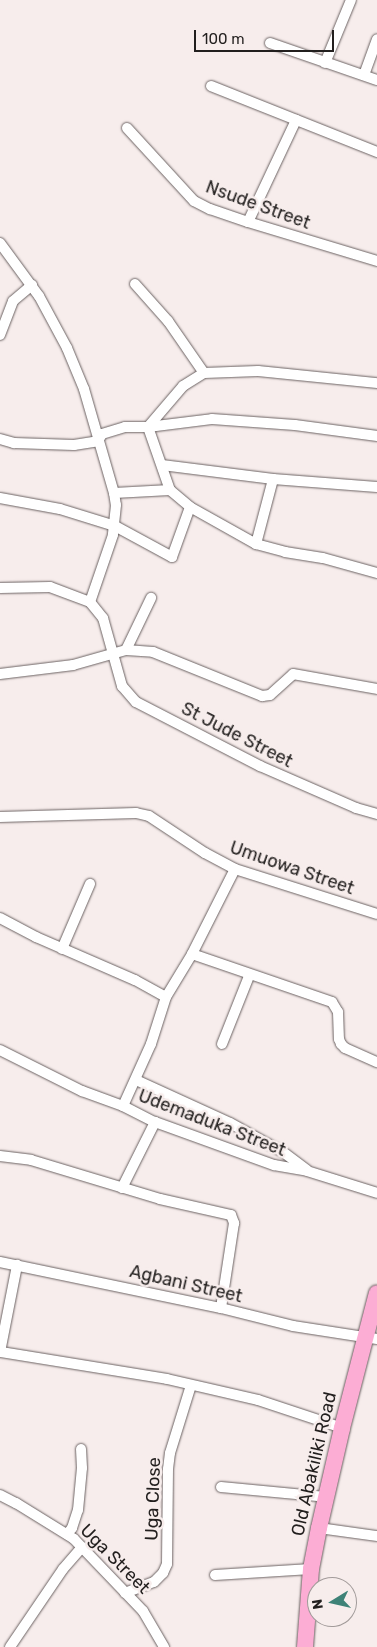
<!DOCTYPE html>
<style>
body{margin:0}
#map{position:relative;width:377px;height:1647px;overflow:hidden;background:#f7edec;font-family:Rubik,sans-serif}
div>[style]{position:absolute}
.roads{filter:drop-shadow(0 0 1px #6b6262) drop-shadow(0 0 1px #6b6262)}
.minor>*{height:10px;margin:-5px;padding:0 5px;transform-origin:5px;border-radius:5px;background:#fff}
.primary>*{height:16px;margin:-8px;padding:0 8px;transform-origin:8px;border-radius:8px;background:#fcadd4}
span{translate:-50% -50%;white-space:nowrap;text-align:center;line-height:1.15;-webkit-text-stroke:5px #f7edec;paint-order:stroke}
.street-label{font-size:18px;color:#221f1e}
.north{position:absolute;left:307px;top:1577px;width:50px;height:50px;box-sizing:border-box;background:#f7edec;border:1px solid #a29b9a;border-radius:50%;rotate:261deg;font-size:14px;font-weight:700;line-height:20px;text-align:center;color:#221f1e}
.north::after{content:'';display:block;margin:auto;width:18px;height:22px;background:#3e8277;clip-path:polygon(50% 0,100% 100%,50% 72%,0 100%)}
.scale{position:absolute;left:194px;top:30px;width:140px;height:22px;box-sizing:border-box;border:2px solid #221f1e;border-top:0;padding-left:6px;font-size:15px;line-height:18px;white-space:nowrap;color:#221f1e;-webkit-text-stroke:4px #f7edec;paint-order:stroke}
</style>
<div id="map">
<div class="roads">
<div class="minor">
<i style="left:270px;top:43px;width:113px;rotate:19.1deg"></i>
<i style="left:325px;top:63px;width:68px;rotate:-67.6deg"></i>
<i style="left:364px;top:75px;width:38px;rotate:-70deg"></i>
<i style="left:211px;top:86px;width:179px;rotate:21.7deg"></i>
<i style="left:127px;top:128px;width:99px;rotate:47.5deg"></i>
<i style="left:194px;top:201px;width:18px;rotate:27deg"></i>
<i style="left:210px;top:209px;width:40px;rotate:18.9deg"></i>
<i style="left:248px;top:222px;width:135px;rotate:16.8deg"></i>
<i style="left:248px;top:222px;width:113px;rotate:-64.8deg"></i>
<i style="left:0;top:243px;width:66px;rotate:53.7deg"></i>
<i style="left:39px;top:296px;width:59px;rotate:61.7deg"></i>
<i style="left:67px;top:348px;width:44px;rotate:67.5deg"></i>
<i style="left:84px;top:389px;width:108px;rotate:73.9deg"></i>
<i style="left:114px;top:493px;width:12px;rotate:81deg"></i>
<i style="left:116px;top:505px;width:30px;rotate:96deg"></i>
<i style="left:113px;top:535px;width:71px;rotate:108.9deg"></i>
<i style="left:135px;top:284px;width:50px;rotate:48.3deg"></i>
<i style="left:168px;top:321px;width:63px;rotate:55.3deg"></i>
<i style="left:0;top:335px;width:36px;rotate:-69deg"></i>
<i style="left:13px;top:301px;width:25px;rotate:-40deg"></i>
<i style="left:148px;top:427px;width:67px;rotate:70.8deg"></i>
<i style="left:170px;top:490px;width:26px;rotate:40deg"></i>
<i style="left:190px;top:507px;width:76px;rotate:29.3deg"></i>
<i style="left:256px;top:544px;width:30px;rotate:15deg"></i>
<i style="left:285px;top:552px;width:38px;rotate:9deg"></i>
<i style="left:323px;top:558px;width:56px;rotate:15.5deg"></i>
<i style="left:148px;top:427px;width:54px;rotate:-49.5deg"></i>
<i style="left:183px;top:386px;width:25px;rotate:-32deg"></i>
<i style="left:204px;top:373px;width:54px;rotate:-2.1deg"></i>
<i style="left:258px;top:371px;width:120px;rotate:5.8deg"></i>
<i style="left:0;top:439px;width:15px;rotate:16deg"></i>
<i style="left:14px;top:443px;width:60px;rotate:1.9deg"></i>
<i style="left:74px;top:445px;width:24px;rotate:-9deg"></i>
<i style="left:98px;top:441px;width:8px;rotate:-60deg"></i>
<i style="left:102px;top:434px;width:24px;rotate:-17deg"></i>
<i style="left:125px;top:427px;width:23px"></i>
<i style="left:148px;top:427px;width:64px;rotate:-7.1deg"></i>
<i style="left:212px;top:419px;width:83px;rotate:4.1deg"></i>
<i style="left:295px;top:425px;width:83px;rotate:7.6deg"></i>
<i style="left:162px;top:465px;width:112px;rotate:7.2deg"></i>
<i style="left:273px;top:479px;width:104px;rotate:4.4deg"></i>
<i style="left:114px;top:493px;width:56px;rotate:-3.1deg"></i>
<i style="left:0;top:498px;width:61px;rotate:10.4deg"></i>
<i style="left:60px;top:509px;width:58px;rotate:17.2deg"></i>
<i style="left:115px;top:526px;width:65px;rotate:28.5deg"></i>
<i style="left:172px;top:557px;width:53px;rotate:-70.2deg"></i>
<i style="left:256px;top:544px;width:67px;rotate:-75.3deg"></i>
<i style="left:0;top:588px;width:50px;rotate:-1.1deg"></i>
<i style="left:50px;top:587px;width:43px;rotate:20.6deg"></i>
<i style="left:90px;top:602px;width:21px;rotate:51deg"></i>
<i style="left:103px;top:618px;width:71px;rotate:74.4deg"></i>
<i style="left:122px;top:686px;width:21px;rotate:49deg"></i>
<i style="left:136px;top:702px;width:140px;rotate:27.3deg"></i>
<i style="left:260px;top:766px;width:105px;rotate:23.6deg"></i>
<i style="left:356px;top:808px;width:22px;rotate:16deg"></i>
<i style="left:126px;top:650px;width:58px;rotate:-64.3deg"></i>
<i style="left:0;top:674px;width:74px;rotate:-7deg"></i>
<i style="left:73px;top:665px;width:55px;rotate:-15.8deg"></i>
<i style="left:126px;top:650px;width:27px;rotate:4deg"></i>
<i style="left:153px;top:652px;width:118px;rotate:22deg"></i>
<i style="left:262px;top:696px;width:8px;rotate:-7deg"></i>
<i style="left:270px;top:695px;width:31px;rotate:-42deg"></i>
<i style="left:293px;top:674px;width:85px;rotate:10.1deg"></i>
<i style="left:0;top:817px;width:136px;rotate:-1.7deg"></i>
<i style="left:136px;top:813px;width:13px;rotate:13deg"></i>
<i style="left:149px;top:816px;width:67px;rotate:33.5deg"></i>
<i style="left:205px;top:853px;width:34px;rotate:28deg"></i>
<i style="left:235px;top:869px;width:149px;rotate:17.6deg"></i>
<i style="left:0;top:918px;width:41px;rotate:27.8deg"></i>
<i style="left:36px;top:937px;width:108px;rotate:23.5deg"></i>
<i style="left:135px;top:980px;width:35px;rotate:29deg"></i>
<i style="left:62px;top:949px;width:71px;rotate:-66.7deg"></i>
<i style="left:192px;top:954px;width:148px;rotate:18.9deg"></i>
<i style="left:332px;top:1002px;width:12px;rotate:59deg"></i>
<i style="left:338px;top:1012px;width:27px;rotate:88deg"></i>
<i style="left:339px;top:1039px;width:5px;rotate:68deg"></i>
<i style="left:341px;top:1044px;width:6px;rotate:45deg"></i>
<i style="left:345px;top:1048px;width:35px;rotate:24deg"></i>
<i style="left:222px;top:1044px;width:73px;rotate:-68.3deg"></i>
<i style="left:0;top:1050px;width:92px;rotate:26.6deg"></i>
<i style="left:82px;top:1091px;width:44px;rotate:20.1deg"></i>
<i style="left:123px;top:1106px;width:36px;rotate:27deg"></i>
<i style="left:155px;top:1122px;width:127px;rotate:19.9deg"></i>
<i style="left:274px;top:1165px;width:34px;rotate:10deg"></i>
<i style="left:307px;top:1171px;width:73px;rotate:17.4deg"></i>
<i style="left:136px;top:1080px;width:103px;rotate:24.6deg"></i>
<i style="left:230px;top:1123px;width:60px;rotate:28.7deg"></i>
<i style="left:283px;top:1152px;width:30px;rotate:37deg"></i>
<i style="left:123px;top:1106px;width:68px;rotate:-65.7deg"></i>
<i style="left:151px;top:1044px;width:49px;rotate:-72.3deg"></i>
<i style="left:166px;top:997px;width:50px;rotate:-58.8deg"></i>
<i style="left:192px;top:954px;width:95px;rotate:-63.2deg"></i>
<i style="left:0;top:1156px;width:31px;rotate:7deg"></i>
<i style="left:31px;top:1160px;width:135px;rotate:16.8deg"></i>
<i style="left:160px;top:1199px;width:73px;rotate:12.7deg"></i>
<i style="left:231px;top:1215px;width:9px;rotate:69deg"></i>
<i style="left:234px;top:1223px;width:86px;rotate:98.7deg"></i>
<i style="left:122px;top:1188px;width:74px;rotate:-63.4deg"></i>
<i style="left:0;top:1262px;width:226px;rotate:11.8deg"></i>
<i style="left:221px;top:1308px;width:74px;rotate:14deg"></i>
<i style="left:293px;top:1326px;width:85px;rotate:8.8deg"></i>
<i style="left:0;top:1352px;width:89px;rotate:-78.9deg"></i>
<i style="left:1px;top:1352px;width:168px;rotate:9.2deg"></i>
<i style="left:167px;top:1379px;width:93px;rotate:13deg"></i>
<i style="left:258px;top:1400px;width:89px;rotate:18.4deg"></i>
<i style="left:221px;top:1487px;width:105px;rotate:5.4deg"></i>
<i style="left:0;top:1495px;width:18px;rotate:27deg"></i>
<i style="left:16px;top:1503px;width:68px;rotate:31.8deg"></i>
<i style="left:74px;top:1539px;width:100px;rotate:46.2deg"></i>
<i style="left:143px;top:1611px;width:42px;rotate:59.7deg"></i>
<i style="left:319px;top:1528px;width:59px;rotate:7.9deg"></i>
<i style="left:67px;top:1534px;width:8px;rotate:-50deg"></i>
<i style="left:72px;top:1528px;width:19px;rotate:-72deg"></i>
<i style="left:78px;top:1510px;width:42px;rotate:-84.6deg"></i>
<i style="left:82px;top:1468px;width:19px;rotate:-93deg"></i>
<i style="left:215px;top:1575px;width:96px;rotate:-3.6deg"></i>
<i style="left:125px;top:1593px;width:31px;rotate:-21deg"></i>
<i style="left:154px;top:1582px;width:13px;rotate:-45deg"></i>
<i style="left:163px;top:1573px;width:10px;rotate:-66deg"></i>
<i style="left:167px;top:1564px;width:95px;rotate:-89.4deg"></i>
<i style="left:168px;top:1469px;width:16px;rotate:-83deg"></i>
<i style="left:170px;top:1453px;width:71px;rotate:-72.8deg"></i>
<i style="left:10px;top:1647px;width:94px;rotate:-55.8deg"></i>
<i style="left:63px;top:1569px;width:29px;rotate:-49deg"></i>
</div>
<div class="primary">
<i style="left:305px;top:1647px;width:78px;rotate:-85.6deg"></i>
<i style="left:311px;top:1569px;width:42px;rotate:-79deg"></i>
<i style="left:319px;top:1528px;width:103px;rotate:-77deg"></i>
<i style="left:342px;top:1428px;width:139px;rotate:-75.5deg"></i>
</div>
</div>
<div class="street-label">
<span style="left:258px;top:205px;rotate:20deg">Nsude Street</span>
<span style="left:237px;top:735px;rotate:27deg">St Jude Street</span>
<span style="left:292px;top:868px;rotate:19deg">Umuowa Street</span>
<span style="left:212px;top:1123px;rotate:21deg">Udemaduka Street</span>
<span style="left:186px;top:1284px;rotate:13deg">Agbani Street</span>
<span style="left:314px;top:1464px;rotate:-77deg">Old Abakiliki Road</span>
<span style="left:153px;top:1499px;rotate:-88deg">Uga Close</span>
<span style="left:115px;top:1559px;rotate:45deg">Uga Street</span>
</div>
<div class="north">N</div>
<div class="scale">100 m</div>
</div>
